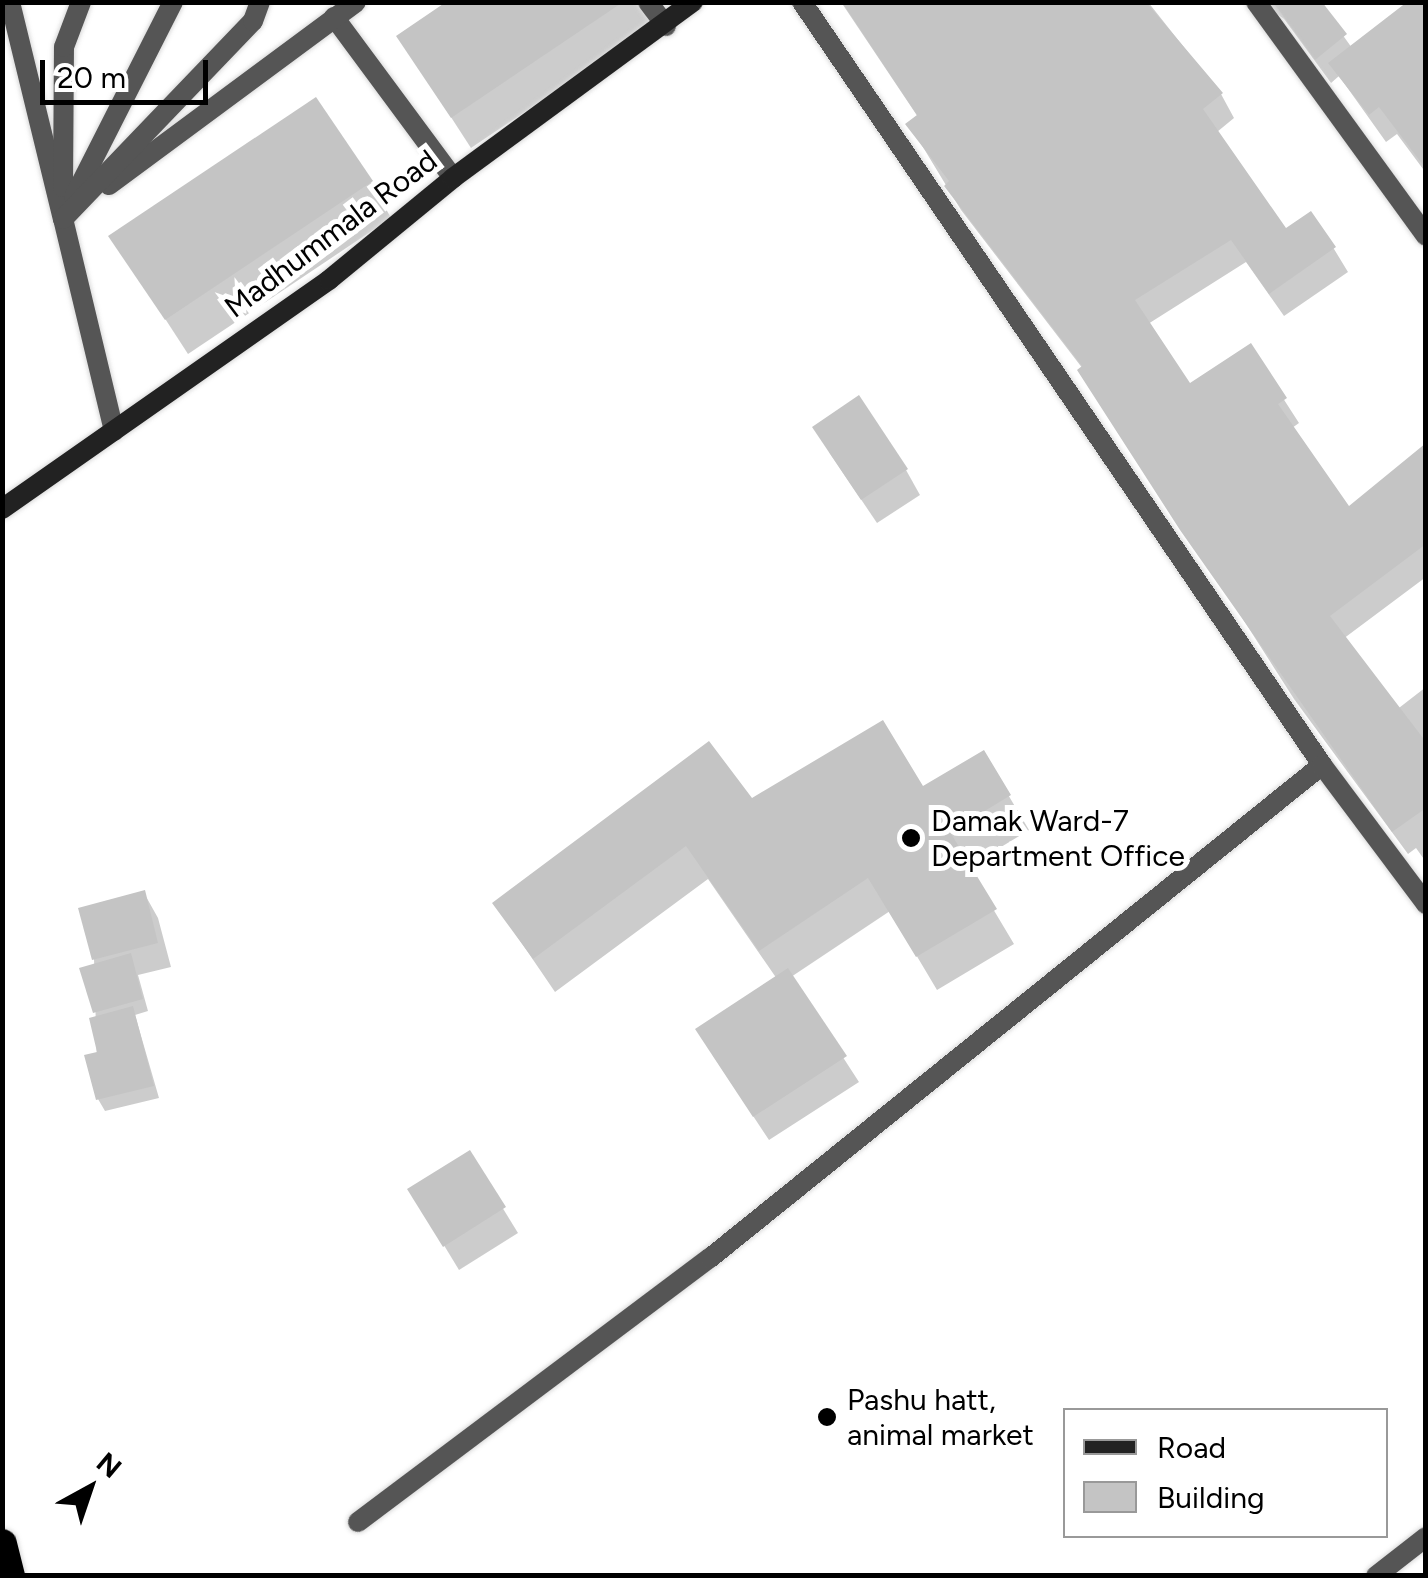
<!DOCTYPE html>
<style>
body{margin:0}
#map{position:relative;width:1428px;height:1578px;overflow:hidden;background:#fff;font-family:Figtree,sans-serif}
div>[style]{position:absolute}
.shadow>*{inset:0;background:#0003}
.building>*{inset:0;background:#c4c4c4}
.roads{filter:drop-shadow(0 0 2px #dbdbdb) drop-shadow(0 0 2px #dbdbdb)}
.lane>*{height:20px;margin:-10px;padding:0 10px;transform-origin:10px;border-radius:10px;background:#555}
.street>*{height:20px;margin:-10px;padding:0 10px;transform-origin:10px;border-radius:10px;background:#555}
.secondary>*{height:20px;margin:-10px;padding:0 10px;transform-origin:10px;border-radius:10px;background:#222}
.highway>*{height:30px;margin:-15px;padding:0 15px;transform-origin:15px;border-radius:15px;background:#000}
.dots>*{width:28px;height:28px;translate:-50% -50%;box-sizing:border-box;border:5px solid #fff;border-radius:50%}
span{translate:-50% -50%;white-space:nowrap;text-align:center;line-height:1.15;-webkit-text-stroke:10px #fff;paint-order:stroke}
.street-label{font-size:30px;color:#000}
.poi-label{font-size:30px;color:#000}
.left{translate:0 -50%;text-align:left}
.frame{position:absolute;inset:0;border:5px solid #000;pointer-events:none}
.legend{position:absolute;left:1063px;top:1408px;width:325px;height:130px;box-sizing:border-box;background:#fff;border:2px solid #999;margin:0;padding:12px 18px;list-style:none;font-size:30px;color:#000}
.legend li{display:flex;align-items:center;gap:20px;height:50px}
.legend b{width:50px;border:2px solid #999}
.north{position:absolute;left:40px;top:1438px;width:100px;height:100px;-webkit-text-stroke:8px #fff;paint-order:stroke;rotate:40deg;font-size:28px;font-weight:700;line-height:40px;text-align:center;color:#000}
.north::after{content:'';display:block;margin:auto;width:35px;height:45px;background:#000;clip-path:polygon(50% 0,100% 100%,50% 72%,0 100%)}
.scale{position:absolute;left:40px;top:60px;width:168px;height:45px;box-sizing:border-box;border:5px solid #000;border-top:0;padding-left:12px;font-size:30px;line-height:35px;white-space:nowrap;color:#000;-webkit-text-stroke:8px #fff;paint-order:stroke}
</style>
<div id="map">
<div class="shadow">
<i style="clip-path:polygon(450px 2px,648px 2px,659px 22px,471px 148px,399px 37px)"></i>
<i style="clip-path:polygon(841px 2px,1148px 2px,1221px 94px,1234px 118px,1217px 132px,1286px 232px,1310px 215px,1334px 249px,1348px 272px,1284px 316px,1246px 262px,1148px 324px,1190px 386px,1250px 347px,1299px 423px,1292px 428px,1348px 509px,1426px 446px,1426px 577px,1343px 639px,1395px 711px,1426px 687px,1426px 862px,1416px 848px,1408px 854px,1294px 699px,1083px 369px,961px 210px,909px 124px,918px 117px)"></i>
<i style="clip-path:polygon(1261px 2px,1319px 2px,1352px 48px,1426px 2px,1426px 173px,1397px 134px,1386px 142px,1339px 76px,1331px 83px,1284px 19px)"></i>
<i style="clip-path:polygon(371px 182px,391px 218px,188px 354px,112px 237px)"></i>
<i style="clip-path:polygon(829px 452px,906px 470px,920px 495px,877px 523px)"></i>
<i style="clip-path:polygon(984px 754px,1029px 830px,968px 867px,1014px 944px,937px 990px,890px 911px,791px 977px,859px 1082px,769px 1140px,712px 1054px,777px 979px,708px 879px,555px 992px,495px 904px,751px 802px,923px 790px)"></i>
<i style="clip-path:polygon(144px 893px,158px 918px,171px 967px,138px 975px,148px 1011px,135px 1015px,159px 1098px,105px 1111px,98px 1099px,94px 959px)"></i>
<i style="clip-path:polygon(469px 1153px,518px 1233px,459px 1270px,425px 1214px)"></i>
</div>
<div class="building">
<i style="clip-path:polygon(446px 2px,623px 2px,451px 118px,396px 36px)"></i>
<i style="clip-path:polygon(842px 2px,1146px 2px,1223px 93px,1203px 109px,1286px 228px,1311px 211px,1336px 247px,1269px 294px,1231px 240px,1135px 300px,1190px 383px,1251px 343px,1287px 398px,1278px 404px,1349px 506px,1426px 443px,1426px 544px,1330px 616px,1426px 742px,1426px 808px,1392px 832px,1180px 530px,1077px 370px,1082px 366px,944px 186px,949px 181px,905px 124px,917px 115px)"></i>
<i style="clip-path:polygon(1273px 2px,1322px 2px,1347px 34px,1315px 60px)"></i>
<i style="clip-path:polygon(1407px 2px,1426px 2px,1426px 169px,1379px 107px,1369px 115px,1328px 63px)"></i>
<i style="clip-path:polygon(316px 97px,373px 181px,165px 320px,108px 236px)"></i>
<i style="clip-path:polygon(859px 395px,908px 469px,861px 500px,812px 427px)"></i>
<i style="clip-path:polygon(883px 720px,923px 786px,984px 750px,1011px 795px,950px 832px,997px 909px,916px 957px,868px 878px,759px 951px,686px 846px,533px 959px,492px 903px,709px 741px,752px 798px)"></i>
<i style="clip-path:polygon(145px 890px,158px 943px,92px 960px,78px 908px)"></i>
<i style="clip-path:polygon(131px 953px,143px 999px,93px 1013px,79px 968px)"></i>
<i style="clip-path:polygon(788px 968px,847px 1056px,753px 1117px,695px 1029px)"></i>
<i style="clip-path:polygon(133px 1006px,154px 1086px,96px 1100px,84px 1055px,97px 1052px,89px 1018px)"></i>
<i style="clip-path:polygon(470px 1150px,506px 1207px,443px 1247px,407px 1189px)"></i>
</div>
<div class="roads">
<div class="lane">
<i style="left:334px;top:17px;width:200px;rotate:53.5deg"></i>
<i style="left:358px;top:1522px;width:440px;rotate:-36.9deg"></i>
<i style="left:710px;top:1258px;width:786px;rotate:-38.85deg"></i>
</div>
<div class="street">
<i style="left:10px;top:2px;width:223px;rotate:76.3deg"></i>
<i style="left:648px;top:2px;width:30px;rotate:53deg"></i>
<i style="left:802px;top:2px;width:923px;rotate:55.72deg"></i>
<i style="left:1322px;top:765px;width:174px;rotate:53.2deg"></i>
<i style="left:1256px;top:2px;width:289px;rotate:54deg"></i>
<i style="left:109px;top:185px;width:307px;rotate:-36.5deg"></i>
<i style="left:63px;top:187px;width:140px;rotate:-89.6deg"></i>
<i style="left:64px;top:47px;width:48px;rotate:-69.3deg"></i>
<i style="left:74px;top:197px;width:219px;rotate:-63.1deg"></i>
<i style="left:114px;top:431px;width:218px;rotate:-103.5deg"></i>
<i style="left:63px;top:219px;width:274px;rotate:-46.2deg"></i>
<i style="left:253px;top:21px;width:20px;rotate:-70deg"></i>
<i style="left:1376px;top:1576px;width:63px;rotate:-38deg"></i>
</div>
<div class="secondary">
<i style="left:2px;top:509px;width:399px;rotate:-35deg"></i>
<i style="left:329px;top:280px;width:161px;rotate:-39.4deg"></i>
<i style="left:453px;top:178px;width:298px;rotate:-36.3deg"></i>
</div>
<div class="highway">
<i style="left:2px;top:1544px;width:33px;rotate:76deg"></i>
</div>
</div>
<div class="dots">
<i style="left:911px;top:838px;background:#000"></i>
<i style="left:827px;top:1417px;background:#000"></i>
</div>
<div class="street-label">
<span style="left:331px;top:234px;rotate:-37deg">Madhummala Road</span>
</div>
<div class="poi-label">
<span class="left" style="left:931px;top:838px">Damak Ward-7<br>Department Office</span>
<span class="left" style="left:847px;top:1417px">Pashu hatt,<br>animal market</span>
</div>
<div class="frame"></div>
<ul class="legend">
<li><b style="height:12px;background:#222"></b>Road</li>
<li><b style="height:28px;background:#c4c4c4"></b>Building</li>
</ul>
<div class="north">N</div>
<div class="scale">20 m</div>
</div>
